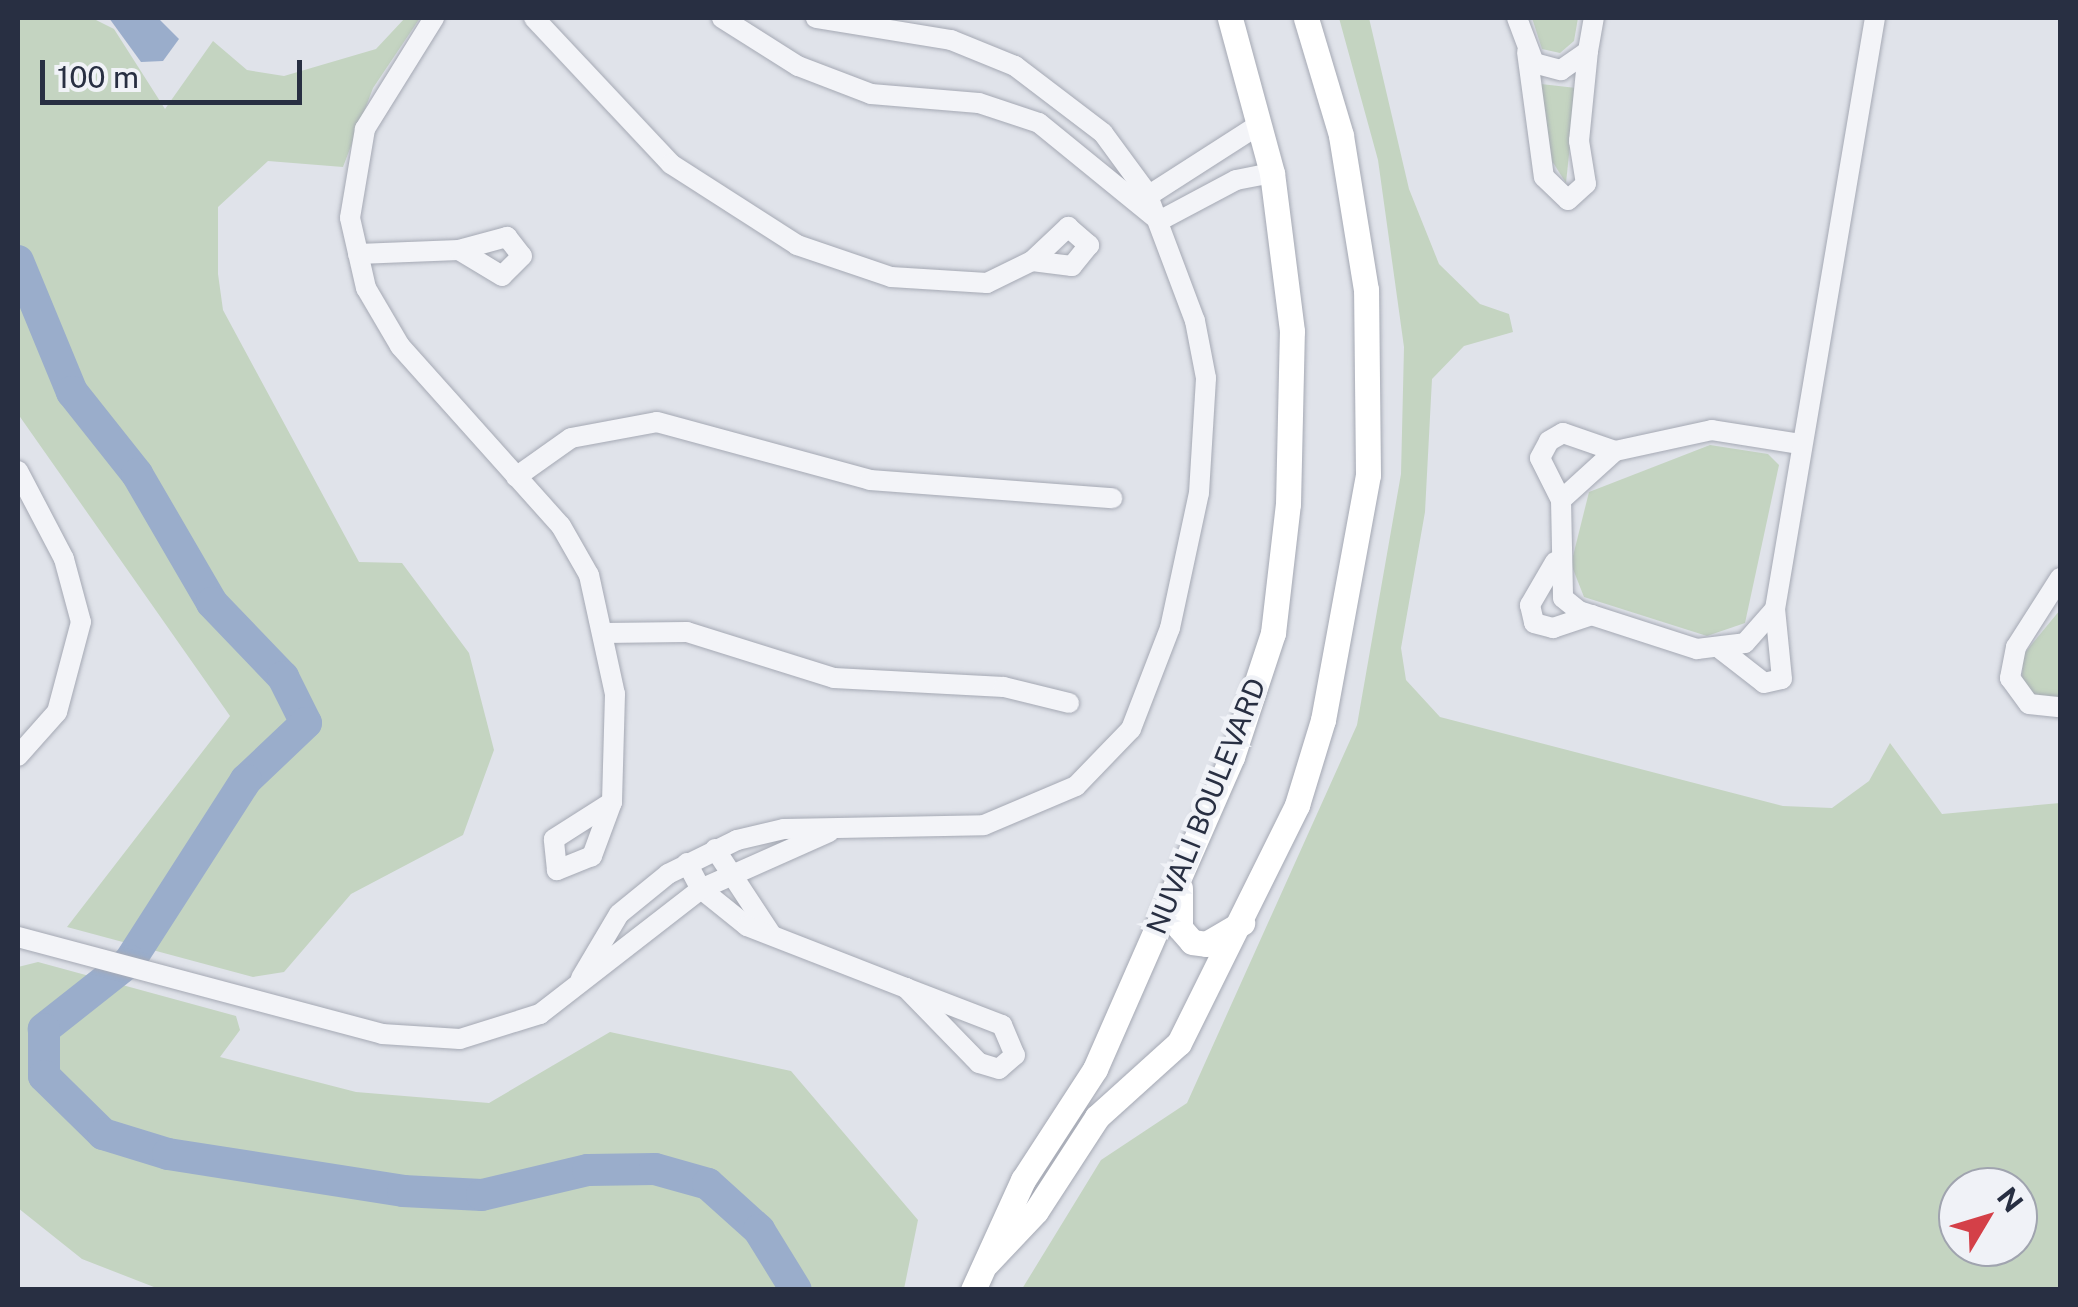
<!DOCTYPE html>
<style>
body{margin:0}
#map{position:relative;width:2078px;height:1307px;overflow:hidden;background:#e0e3ea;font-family:"Public Sans",sans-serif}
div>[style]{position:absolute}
.green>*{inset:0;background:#c4d4c1}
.water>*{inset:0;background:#9aadcb}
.river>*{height:32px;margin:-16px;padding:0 16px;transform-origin:16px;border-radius:16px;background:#9aadcb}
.roads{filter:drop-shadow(0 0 2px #a5a9b4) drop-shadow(0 0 2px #a5a9b4)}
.minor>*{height:20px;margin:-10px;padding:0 10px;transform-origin:10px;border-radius:10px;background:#f3f4f8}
.major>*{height:25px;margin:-12.5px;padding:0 12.5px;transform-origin:12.5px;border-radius:12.5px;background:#fff}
span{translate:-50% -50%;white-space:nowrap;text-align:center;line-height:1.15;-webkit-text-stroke:9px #f0f2f7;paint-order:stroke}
.street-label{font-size:28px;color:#282f42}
.frame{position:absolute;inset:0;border:20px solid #282f42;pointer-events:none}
.north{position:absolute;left:1938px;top:1167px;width:100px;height:100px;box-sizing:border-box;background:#f0f2f7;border:2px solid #a0a4af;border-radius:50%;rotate:52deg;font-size:28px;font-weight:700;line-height:40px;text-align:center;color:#282f42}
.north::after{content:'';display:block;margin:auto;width:35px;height:45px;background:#d44048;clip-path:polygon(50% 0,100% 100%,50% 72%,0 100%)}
.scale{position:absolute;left:40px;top:60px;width:262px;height:45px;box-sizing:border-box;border:5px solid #282f42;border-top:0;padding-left:12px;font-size:30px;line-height:35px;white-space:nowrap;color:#282f42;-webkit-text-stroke:8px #f0f2f7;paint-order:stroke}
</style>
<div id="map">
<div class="green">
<i style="clip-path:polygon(18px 18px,92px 18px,114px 29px,165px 109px,213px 41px,247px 70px,284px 76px,376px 49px,405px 18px,420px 18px,373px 88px,343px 167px,268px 161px,218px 207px,218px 274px,223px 310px,359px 562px,402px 563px,469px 653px,494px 750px,463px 835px,351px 894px,284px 972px,253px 977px,67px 927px,230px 716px,18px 414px)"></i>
<i style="clip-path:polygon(evenodd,1339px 18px,1369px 18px,1409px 189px,1439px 264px,1480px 304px,1509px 314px,1513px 332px,1464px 346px,1432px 379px,1425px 512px,1401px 648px,1406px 680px,1440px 717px,1783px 806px,1832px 808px,1869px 781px,1890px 743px,1942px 814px,2060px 803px,2060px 1289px,1022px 1289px,1101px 1160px,1187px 1103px,1357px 725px,1401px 474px,1404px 347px,1378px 160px,1339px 18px,1958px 1187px,2018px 1187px,2018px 1247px,1958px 1247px,1958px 1187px)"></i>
<i style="clip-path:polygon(1532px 18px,1578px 18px,1574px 41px,1560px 53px,1542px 49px)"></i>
<i style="clip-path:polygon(1541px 84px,1576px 88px,1566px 183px,1552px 161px)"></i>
<i style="clip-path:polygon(1710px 445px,1768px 454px,1779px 465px,1745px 623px,1707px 636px,1584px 597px,1571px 564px,1589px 492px)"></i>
<i style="clip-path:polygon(2060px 610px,2060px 697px,2037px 697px,2022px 680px,2023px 655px)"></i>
<i style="clip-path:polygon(38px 962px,236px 1016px,240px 1030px,220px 1057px,356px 1092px,489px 1103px,610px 1032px,791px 1071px,918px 1220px,904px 1289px,159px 1289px,82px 1259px,18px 1208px,18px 967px)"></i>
</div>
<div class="water">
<i style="clip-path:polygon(109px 18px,158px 18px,179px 39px,163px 61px,141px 62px)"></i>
</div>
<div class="river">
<i style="left:18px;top:261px;width:142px;rotate:67.6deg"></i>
<i style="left:72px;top:392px;width:105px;rotate:51.6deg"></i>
<i style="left:137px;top:474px;width:149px;rotate:59.8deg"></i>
<i style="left:212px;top:603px;width:103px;rotate:46.2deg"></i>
<i style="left:283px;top:677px;width:51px;rotate:63.4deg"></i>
<i style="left:306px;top:723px;width:83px;rotate:136.5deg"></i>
<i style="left:246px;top:780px;width:215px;rotate:122.7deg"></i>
<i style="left:130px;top:961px;width:110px;rotate:141.7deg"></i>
<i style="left:44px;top:1029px;width:47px;rotate:90deg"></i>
<i style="left:44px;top:1076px;width:83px;rotate:44.5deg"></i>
<i style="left:103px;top:1134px;width:68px;rotate:17.1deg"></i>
<i style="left:168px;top:1154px;width:238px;rotate:8.9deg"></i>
<i style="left:403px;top:1191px;width:79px;rotate:2.9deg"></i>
<i style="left:482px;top:1195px;width:109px;rotate:-13.3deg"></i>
<i style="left:588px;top:1170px;width:67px;rotate:-0.9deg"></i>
<i style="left:655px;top:1169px;width:55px;rotate:15.8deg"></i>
<i style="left:708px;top:1184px;width:69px;rotate:42deg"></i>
<i style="left:759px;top:1230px;width:70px;rotate:58.3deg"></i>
</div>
<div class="roads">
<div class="minor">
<i style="left:434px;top:18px;width:131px;rotate:121.9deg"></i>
<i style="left:365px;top:129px;width:90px;rotate:99.6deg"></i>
<i style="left:350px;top:218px;width:72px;rotate:77.1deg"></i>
<i style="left:366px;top:288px;width:67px;rotate:59.6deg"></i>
<i style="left:400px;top:346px;width:241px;rotate:48.2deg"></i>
<i style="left:561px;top:526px;width:56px;rotate:60.3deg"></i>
<i style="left:589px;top:575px;width:122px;rotate:77.7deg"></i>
<i style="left:615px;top:694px;width:108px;rotate:91.6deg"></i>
<i style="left:534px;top:18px;width:200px;rotate:46.8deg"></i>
<i style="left:671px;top:164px;width:150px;rotate:32.7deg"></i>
<i style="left:797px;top:245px;width:99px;rotate:18.8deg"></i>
<i style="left:891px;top:277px;width:96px;rotate:3.6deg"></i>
<i style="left:987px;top:283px;width:50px;rotate:-26.1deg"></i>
<i style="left:1032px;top:261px;width:50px;rotate:-43.4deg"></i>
<i style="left:1068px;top:227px;width:28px;rotate:41deg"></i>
<i style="left:1089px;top:245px;width:27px;rotate:129deg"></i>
<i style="left:1072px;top:266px;width:40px;rotate:-172.9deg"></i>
<i style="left:722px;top:18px;width:90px;rotate:32.3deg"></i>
<i style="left:798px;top:66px;width:78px;rotate:21deg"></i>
<i style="left:871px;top:94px;width:108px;rotate:4.8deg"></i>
<i style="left:979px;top:103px;width:63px;rotate:18.4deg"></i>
<i style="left:1039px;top:123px;width:154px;rotate:39.2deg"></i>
<i style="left:1517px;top:18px;width:48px;rotate:69.3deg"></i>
<i style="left:1534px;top:63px;width:28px;rotate:15deg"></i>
<i style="left:1561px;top:70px;width:33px;rotate:-35deg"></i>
<i style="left:1588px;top:51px;width:34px;rotate:-80deg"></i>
<i style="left:1527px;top:52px;width:126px;rotate:82.3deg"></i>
<i style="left:1544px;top:177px;width:33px;rotate:44deg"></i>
<i style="left:1568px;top:200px;width:24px;rotate:-42deg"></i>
<i style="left:1586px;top:184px;width:44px;rotate:-99.2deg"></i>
<i style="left:1579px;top:141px;width:90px;rotate:-84.3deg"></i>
<i style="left:1140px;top:201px;width:143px;rotate:-32.7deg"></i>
<i style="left:1159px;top:221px;width:87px;rotate:-28deg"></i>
<i style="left:1236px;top:180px;width:37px;rotate:-11deg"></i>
<i style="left:358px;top:254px;width:101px;rotate:-2.3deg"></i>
<i style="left:459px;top:250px;width:50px;rotate:-15.2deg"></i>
<i style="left:507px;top:237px;width:24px;rotate:52deg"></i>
<i style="left:522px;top:256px;width:28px;rotate:135deg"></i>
<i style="left:502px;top:276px;width:50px;rotate:-148.8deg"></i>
<i style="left:1800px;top:444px;width:89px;rotate:-171deg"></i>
<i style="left:1712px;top:430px;width:99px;rotate:167.8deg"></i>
<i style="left:1615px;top:451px;width:73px;rotate:137.8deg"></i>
<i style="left:1561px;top:500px;width:98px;rotate:88.8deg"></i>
<i style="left:1563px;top:598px;width:21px;rotate:39deg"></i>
<i style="left:1579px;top:611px;width:124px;rotate:17.9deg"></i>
<i style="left:1697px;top:649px;width:48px;rotate:-7.1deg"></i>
<i style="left:1745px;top:643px;width:45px;rotate:-48.6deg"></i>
<i style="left:1775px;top:609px;width:599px;rotate:-80.4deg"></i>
<i style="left:18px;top:471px;width:99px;rotate:62.4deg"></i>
<i style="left:64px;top:559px;width:65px;rotate:74.9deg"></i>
<i style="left:81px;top:622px;width:93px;rotate:104.9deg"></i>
<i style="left:57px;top:712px;width:59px;rotate:131.6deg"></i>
<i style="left:516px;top:477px;width:67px;rotate:-35.3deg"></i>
<i style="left:571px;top:438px;width:87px;rotate:-10.5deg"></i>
<i style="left:657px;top:422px;width:221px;rotate:15.2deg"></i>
<i style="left:870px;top:480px;width:243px;rotate:4.3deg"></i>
<i style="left:1561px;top:500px;width:47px;rotate:-116.6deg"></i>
<i style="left:1540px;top:458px;width:19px;rotate:-62deg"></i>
<i style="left:1549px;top:441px;width:16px;rotate:-30deg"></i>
<i style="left:1563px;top:433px;width:55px;rotate:19.1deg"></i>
<i style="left:1555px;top:562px;width:50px;rotate:120.2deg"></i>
<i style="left:1530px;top:605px;width:18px;rotate:77deg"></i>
<i style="left:1534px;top:623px;width:20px;rotate:15deg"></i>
<i style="left:1553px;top:628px;width:41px;rotate:-18.4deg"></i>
<i style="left:2060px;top:578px;width:82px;rotate:122.5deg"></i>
<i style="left:2016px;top:647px;width:32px;rotate:101deg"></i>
<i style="left:2010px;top:678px;width:32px;rotate:54deg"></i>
<i style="left:2029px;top:704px;width:31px;rotate:6deg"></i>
<i style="left:604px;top:633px;width:83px;rotate:-0.7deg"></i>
<i style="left:687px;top:632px;width:154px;rotate:17.4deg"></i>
<i style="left:834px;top:678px;width:170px;rotate:3deg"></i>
<i style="left:1004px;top:687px;width:67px;rotate:13.8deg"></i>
<i style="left:1718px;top:647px;width:58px;rotate:38deg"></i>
<i style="left:1764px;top:683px;width:18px;rotate:-13deg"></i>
<i style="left:1782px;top:679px;width:70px;rotate:-95.7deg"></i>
<i style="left:612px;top:802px;width:58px;rotate:110.3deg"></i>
<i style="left:592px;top:856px;width:38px;rotate:158deg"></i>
<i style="left:557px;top:870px;width:31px;rotate:-96deg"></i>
<i style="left:554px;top:839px;width:69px;rotate:-32.5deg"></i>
<i style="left:715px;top:849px;width:102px;rotate:56.6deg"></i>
<i style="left:687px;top:863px;width:30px;rotate:62deg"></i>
<i style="left:701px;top:889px;width:59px;rotate:38.8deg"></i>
<i style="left:747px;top:926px;width:171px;rotate:21.3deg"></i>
<i style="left:18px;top:937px;width:377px;rotate:14.9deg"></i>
<i style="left:382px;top:1034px;width:78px;rotate:3.7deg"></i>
<i style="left:460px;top:1039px;width:84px;rotate:-17.4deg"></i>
<i style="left:540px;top:1014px;width:204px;rotate:-37.8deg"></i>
<i style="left:701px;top:889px;width:140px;rotate:-24deg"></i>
<i style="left:581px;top:978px;width:74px;rotate:-59.3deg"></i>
<i style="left:619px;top:914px;width:63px;rotate:-39.2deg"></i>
<i style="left:668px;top:874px;width:77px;rotate:-26.2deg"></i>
<i style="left:737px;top:840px;width:48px;rotate:-13.2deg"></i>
<i style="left:784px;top:829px;width:200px;rotate:-1.1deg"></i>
<i style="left:984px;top:825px;width:100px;rotate:-23deg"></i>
<i style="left:1076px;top:786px;width:79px;rotate:-46deg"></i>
<i style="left:1131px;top:729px;width:108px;rotate:-68.9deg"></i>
<i style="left:1170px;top:628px;width:138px;rotate:-77.9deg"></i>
<i style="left:1199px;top:493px;width:115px;rotate:-86.5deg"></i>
<i style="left:1206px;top:378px;width:58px;rotate:-100.9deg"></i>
<i style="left:1195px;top:321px;width:137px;rotate:-110.6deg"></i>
<i style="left:1147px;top:193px;width:74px;rotate:-126.3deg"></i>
<i style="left:1103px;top:133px;width:111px;rotate:-142.7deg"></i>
<i style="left:1015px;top:66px;width:69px;rotate:-157.9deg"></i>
<i style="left:951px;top:40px;width:137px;rotate:-170.7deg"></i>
<i style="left:906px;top:988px;width:103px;rotate:21.1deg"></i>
<i style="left:1002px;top:1025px;width:33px;rotate:67deg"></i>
<i style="left:1015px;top:1055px;width:21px;rotate:139deg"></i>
<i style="left:999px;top:1069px;width:21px;rotate:-163deg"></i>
<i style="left:979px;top:1063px;width:105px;rotate:-134.2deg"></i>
</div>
<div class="major">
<i style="left:1180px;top:888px;width:40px;rotate:90deg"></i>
<i style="left:1180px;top:928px;width:18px;rotate:49deg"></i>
<i style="left:1192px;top:942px;width:14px;rotate:8deg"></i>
<i style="left:1206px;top:944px;width:42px;rotate:-30.3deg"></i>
<i style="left:987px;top:1263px;width:71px;rotate:-46.7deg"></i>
<i style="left:1036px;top:1211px;width:112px;rotate:-57deg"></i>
<i style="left:1097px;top:1117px;width:110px;rotate:-42.1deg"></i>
<i style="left:1179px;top:1043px;width:266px;rotate:-63.6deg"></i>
<i style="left:1297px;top:805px;width:89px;rotate:-73deg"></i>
<i style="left:1323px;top:720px;width:249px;rotate:-79.6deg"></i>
<i style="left:1368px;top:475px;width:185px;rotate:-90.6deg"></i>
<i style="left:1366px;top:290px;width:157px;rotate:-99.2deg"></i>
<i style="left:1341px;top:135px;width:122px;rotate:-106.7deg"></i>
<i style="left:973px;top:1290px;width:121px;rotate:-65.6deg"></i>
<i style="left:1023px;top:1180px;width:132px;rotate:-57deg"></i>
<i style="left:1095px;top:1069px;width:341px;rotate:-66.3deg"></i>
<i style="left:1232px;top:757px;width:131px;rotate:-71.7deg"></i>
<i style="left:1273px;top:633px;width:130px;rotate:-83.4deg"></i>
<i style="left:1288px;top:504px;width:173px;rotate:-88.7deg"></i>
<i style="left:1292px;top:331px;width:159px;rotate:-97.2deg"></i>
<i style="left:1272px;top:173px;width:161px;rotate:-105.2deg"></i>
</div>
</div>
<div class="street-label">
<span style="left:1206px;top:806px;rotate:-68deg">NUVALI BOULEVARD</span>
</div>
<div class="frame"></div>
<div class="north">N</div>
<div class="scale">100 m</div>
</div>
